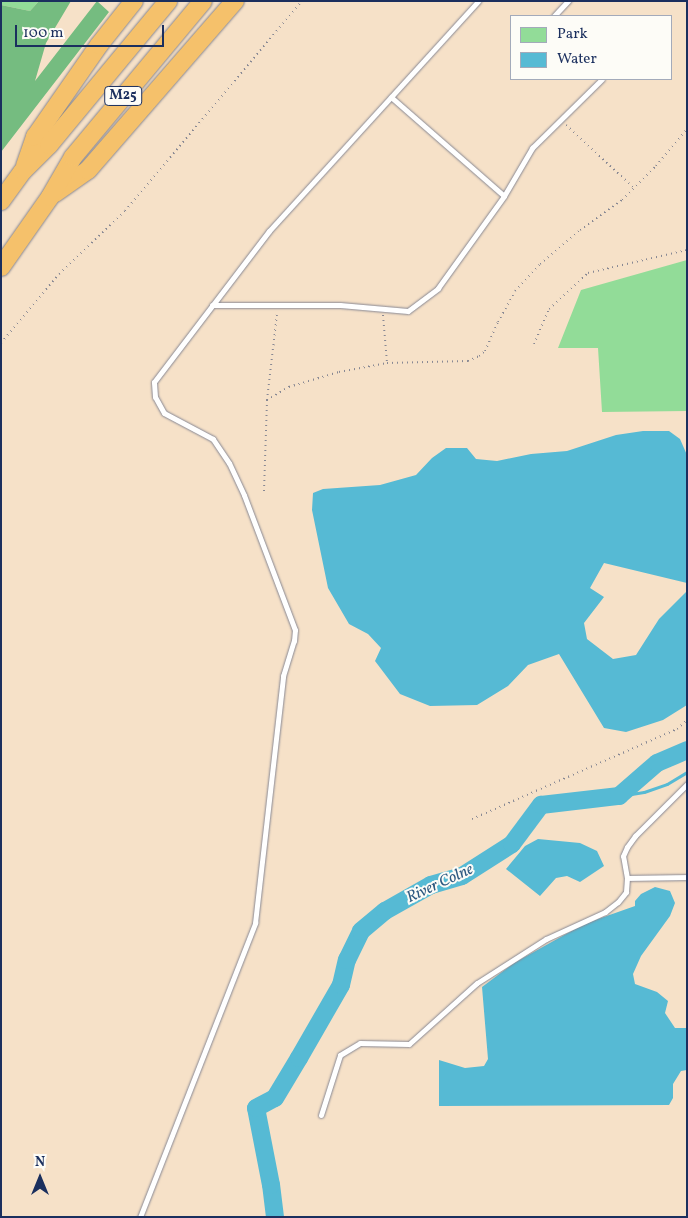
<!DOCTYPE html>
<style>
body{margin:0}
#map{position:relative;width:688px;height:1218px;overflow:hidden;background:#f6e1c8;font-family:Vollkorn,serif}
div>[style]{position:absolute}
.green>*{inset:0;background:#92dc98}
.forest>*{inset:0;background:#75bc80}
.water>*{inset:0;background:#56bad4}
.stream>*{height:3px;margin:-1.5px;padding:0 1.5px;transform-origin:1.5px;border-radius:1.5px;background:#56bad4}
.river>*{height:18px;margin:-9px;padding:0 9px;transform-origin:9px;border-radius:9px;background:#56bad4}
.path>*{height:2px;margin-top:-1px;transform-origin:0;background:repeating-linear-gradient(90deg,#888893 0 1px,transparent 0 5px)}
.roads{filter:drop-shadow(0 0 1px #888893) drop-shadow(0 0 1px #888893)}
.service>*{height:5px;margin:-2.5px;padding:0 2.5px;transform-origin:2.5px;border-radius:2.5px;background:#fff}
.motorway>*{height:18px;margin:-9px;padding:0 9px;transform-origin:9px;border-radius:9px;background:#f5c16b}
span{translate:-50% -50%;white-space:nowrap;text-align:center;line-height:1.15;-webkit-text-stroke:4px #fdfcf7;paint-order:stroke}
.shield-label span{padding:1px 4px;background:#fdfcf7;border:1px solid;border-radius:4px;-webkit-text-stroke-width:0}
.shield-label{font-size:14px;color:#1b2f5e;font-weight:700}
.water-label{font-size:16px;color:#2d5981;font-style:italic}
.frame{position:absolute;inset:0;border:2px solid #1b2f5e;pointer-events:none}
.legend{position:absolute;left:510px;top:15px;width:162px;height:65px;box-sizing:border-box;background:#fdfcf7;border:1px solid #a3aaba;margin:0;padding:6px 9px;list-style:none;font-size:15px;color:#1b2f5e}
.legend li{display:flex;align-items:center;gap:10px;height:25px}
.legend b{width:25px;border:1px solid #a3aaba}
.north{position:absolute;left:15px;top:1153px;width:50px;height:50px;-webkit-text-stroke:4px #fdfcf7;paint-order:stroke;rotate:0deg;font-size:14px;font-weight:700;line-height:20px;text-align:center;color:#1b2f5e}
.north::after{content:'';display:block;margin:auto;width:18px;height:22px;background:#1b2f5e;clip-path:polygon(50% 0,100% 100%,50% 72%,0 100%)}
.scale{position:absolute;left:15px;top:25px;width:149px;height:22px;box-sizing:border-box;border:2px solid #1b2f5e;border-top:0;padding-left:6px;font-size:15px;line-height:18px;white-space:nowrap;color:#1b2f5e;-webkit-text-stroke:4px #fdfcf7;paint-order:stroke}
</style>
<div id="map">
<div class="green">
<i style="clip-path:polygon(1px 1px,39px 1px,30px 11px,1px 5px)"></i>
<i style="clip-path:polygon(687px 260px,687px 411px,602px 412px,598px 348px,558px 348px,581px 290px)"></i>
</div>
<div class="forest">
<i style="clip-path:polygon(39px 1px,71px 1px,46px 43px,35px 81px,97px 1px,109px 12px,1px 152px,1px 5px,30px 11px)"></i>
</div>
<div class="water">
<i style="clip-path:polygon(643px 431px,669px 431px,680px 439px,687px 455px,687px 583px,604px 563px,590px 588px,604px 597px,584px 623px,587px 639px,613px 659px,636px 655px,659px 619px,687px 591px,687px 705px,663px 720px,626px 732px,604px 728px,559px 654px,528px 665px,508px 686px,477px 705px,430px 706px,400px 694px,375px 661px,381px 648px,368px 634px,349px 624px,328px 588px,312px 510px,313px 493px,323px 489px,380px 485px,416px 475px,432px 458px,446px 448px,467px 448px,476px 459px,497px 461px,531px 454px,567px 451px,616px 435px)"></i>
<i style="clip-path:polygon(538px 839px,580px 843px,597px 851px,604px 866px,580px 882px,567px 876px,556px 878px,540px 896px,506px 869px,525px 846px)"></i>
<i style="clip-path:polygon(655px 887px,670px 891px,675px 903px,670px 916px,641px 956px,633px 974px,635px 984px,657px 992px,668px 1001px,665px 1013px,675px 1028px,687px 1028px,687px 1070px,681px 1071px,673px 1084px,673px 1098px,669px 1105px,439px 1106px,439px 1060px,465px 1068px,484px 1066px,488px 1059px,482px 987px,514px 963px,584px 924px,635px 906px,635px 901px,641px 894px)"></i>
</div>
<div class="stream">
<i style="left:619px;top:796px;width:25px;rotate:-9deg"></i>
<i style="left:644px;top:792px;width:24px;rotate:-19deg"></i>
<i style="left:667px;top:784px;width:23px;rotate:-31deg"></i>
</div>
<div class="river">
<i style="left:275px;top:1217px;width:32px;rotate:-97deg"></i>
<i style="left:271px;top:1185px;width:78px;rotate:-101deg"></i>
<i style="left:256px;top:1108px;width:21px;rotate:-28deg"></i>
<i style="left:275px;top:1098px;width:47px;rotate:-59deg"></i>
<i style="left:299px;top:1058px;width:84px;rotate:-60.1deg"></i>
<i style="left:341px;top:985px;width:26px;rotate:-77deg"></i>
<i style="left:347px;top:960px;width:32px;rotate:-64deg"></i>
<i style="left:361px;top:931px;width:31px;rotate:-40deg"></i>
<i style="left:385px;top:911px;width:53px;rotate:-29.5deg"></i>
<i style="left:431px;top:885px;width:32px;rotate:-16deg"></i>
<i style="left:462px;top:876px;width:59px;rotate:-32.6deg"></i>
<i style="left:512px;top:844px;width:49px;rotate:-53.4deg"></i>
<i style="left:541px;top:805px;width:79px;rotate:-6.6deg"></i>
<i style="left:619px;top:796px;width:50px;rotate:-41deg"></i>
<i style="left:657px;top:763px;width:33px;rotate:-23deg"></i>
</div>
<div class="path">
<i style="left:566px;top:125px;width:93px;rotate:42.8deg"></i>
<i style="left:383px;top:315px;width:48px;rotate:85.2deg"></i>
<i style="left:1px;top:343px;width:90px;rotate:-50deg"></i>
<i style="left:59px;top:274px;width:91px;rotate:-43.7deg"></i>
<i style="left:125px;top:211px;width:275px;rotate:-49.9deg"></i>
<i style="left:534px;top:344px;width:38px;rotate:-67deg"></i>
<i style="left:549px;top:309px;width:53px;rotate:-42.7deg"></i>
<i style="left:588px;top:273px;width:102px;rotate:-13.1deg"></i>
<i style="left:267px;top:400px;width:88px;rotate:-83.4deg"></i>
<i style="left:264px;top:491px;width:91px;rotate:-88.1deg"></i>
<i style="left:267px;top:400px;width:26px;rotate:-31deg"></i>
<i style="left:289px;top:387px;width:52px;rotate:-16.7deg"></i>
<i style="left:339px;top:372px;width:49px;rotate:-10.6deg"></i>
<i style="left:387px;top:363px;width:81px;rotate:-1.4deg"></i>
<i style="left:468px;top:361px;width:12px;rotate:-24deg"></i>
<i style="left:479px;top:356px;width:8px;rotate:-40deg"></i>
<i style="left:485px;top:351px;width:32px;rotate:-66deg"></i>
<i style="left:498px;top:322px;width:35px;rotate:-61deg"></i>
<i style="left:515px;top:291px;width:37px;rotate:-47deg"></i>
<i style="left:540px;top:264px;width:52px;rotate:-40.4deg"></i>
<i style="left:580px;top:230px;width:52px;rotate:-35.5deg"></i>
<i style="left:622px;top:200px;width:48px;rotate:-45deg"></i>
<i style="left:656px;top:166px;width:48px;rotate:-50deg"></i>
<i style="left:472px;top:819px;width:224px;rotate:-23.7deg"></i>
<i style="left:677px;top:729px;width:13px;rotate:-42deg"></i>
</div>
<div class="roads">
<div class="service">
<i style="left:554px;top:16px;width:21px;rotate:-47deg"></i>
<i style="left:391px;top:97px;width:150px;rotate:41.2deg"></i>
<i style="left:212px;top:305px;width:128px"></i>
<i style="left:340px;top:305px;width:68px;rotate:5deg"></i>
<i style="left:408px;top:311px;width:38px;rotate:-37deg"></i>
<i style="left:438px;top:288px;width:113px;rotate:-54.3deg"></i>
<i style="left:504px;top:196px;width:56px;rotate:-59.7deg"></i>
<i style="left:532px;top:148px;width:98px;rotate:-44.6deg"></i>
<i style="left:627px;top:878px;width:60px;rotate:-1deg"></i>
<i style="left:321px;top:1115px;width:63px;rotate:-72.4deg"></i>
<i style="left:340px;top:1055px;width:23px;rotate:-31deg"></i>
<i style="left:360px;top:1043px;width:49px;rotate:1.2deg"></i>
<i style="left:409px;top:1044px;width:91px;rotate:-41.9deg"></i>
<i style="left:477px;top:983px;width:82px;rotate:-32.5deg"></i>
<i style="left:546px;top:939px;width:65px;rotate:-24.6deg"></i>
<i style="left:605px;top:912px;width:16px;rotate:-38deg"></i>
<i style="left:618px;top:902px;width:13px;rotate:-51deg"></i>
<i style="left:626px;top:892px;width:14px;rotate:-86deg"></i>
<i style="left:627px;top:878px;width:22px;rotate:-100deg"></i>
<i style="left:623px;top:856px;width:10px;rotate:-66deg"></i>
<i style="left:627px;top:847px;width:14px;rotate:-54deg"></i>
<i style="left:635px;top:836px;width:74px;rotate:-45deg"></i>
<i style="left:140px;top:1217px;width:316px;rotate:-68.6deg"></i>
<i style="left:255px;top:923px;width:249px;rotate:-83.5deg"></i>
<i style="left:283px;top:676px;width:37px;rotate:-73deg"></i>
<i style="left:294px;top:641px;width:11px;rotate:-85deg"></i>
<i style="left:295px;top:630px;width:144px;rotate:-110.7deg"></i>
<i style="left:244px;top:495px;width:35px;rotate:-115deg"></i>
<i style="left:229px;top:463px;width:29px;rotate:-124deg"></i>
<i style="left:213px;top:439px;width:55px;rotate:-152deg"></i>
<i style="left:164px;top:413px;width:18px;rotate:-119deg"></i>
<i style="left:155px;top:397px;width:15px;rotate:-94deg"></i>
<i style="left:154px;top:382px;width:190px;rotate:-52.7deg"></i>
<i style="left:269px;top:231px;width:311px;rotate:-47.7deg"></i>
</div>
<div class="motorway">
<i style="left:25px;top:166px;width:31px;rotate:-71deg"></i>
<i style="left:35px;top:137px;width:112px;rotate:-55.2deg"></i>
<i style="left:99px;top:45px;width:56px;rotate:-51.5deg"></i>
<i style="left:55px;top:193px;width:40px;rotate:-34.9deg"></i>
<i style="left:88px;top:170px;width:224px;rotate:-49deg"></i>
<i style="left:1px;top:201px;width:37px;rotate:-54deg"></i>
<i style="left:23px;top:171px;width:37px;rotate:-45deg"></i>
<i style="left:49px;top:145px;width:187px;rotate:-50.4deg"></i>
<i style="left:1px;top:267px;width:85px;rotate:-55deg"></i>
<i style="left:50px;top:197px;width:46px;rotate:-60.1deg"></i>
<i style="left:73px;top:157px;width:203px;rotate:-50.2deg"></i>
</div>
</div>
<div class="shield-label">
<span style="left:123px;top:96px">M25</span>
</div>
<div class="water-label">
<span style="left:440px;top:884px;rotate:-25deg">River Colne</span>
</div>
<div class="frame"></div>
<ul class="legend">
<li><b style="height:14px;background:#92dc98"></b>Park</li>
<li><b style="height:14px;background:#56bad4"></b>Water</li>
</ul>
<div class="north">N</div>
<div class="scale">100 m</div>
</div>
